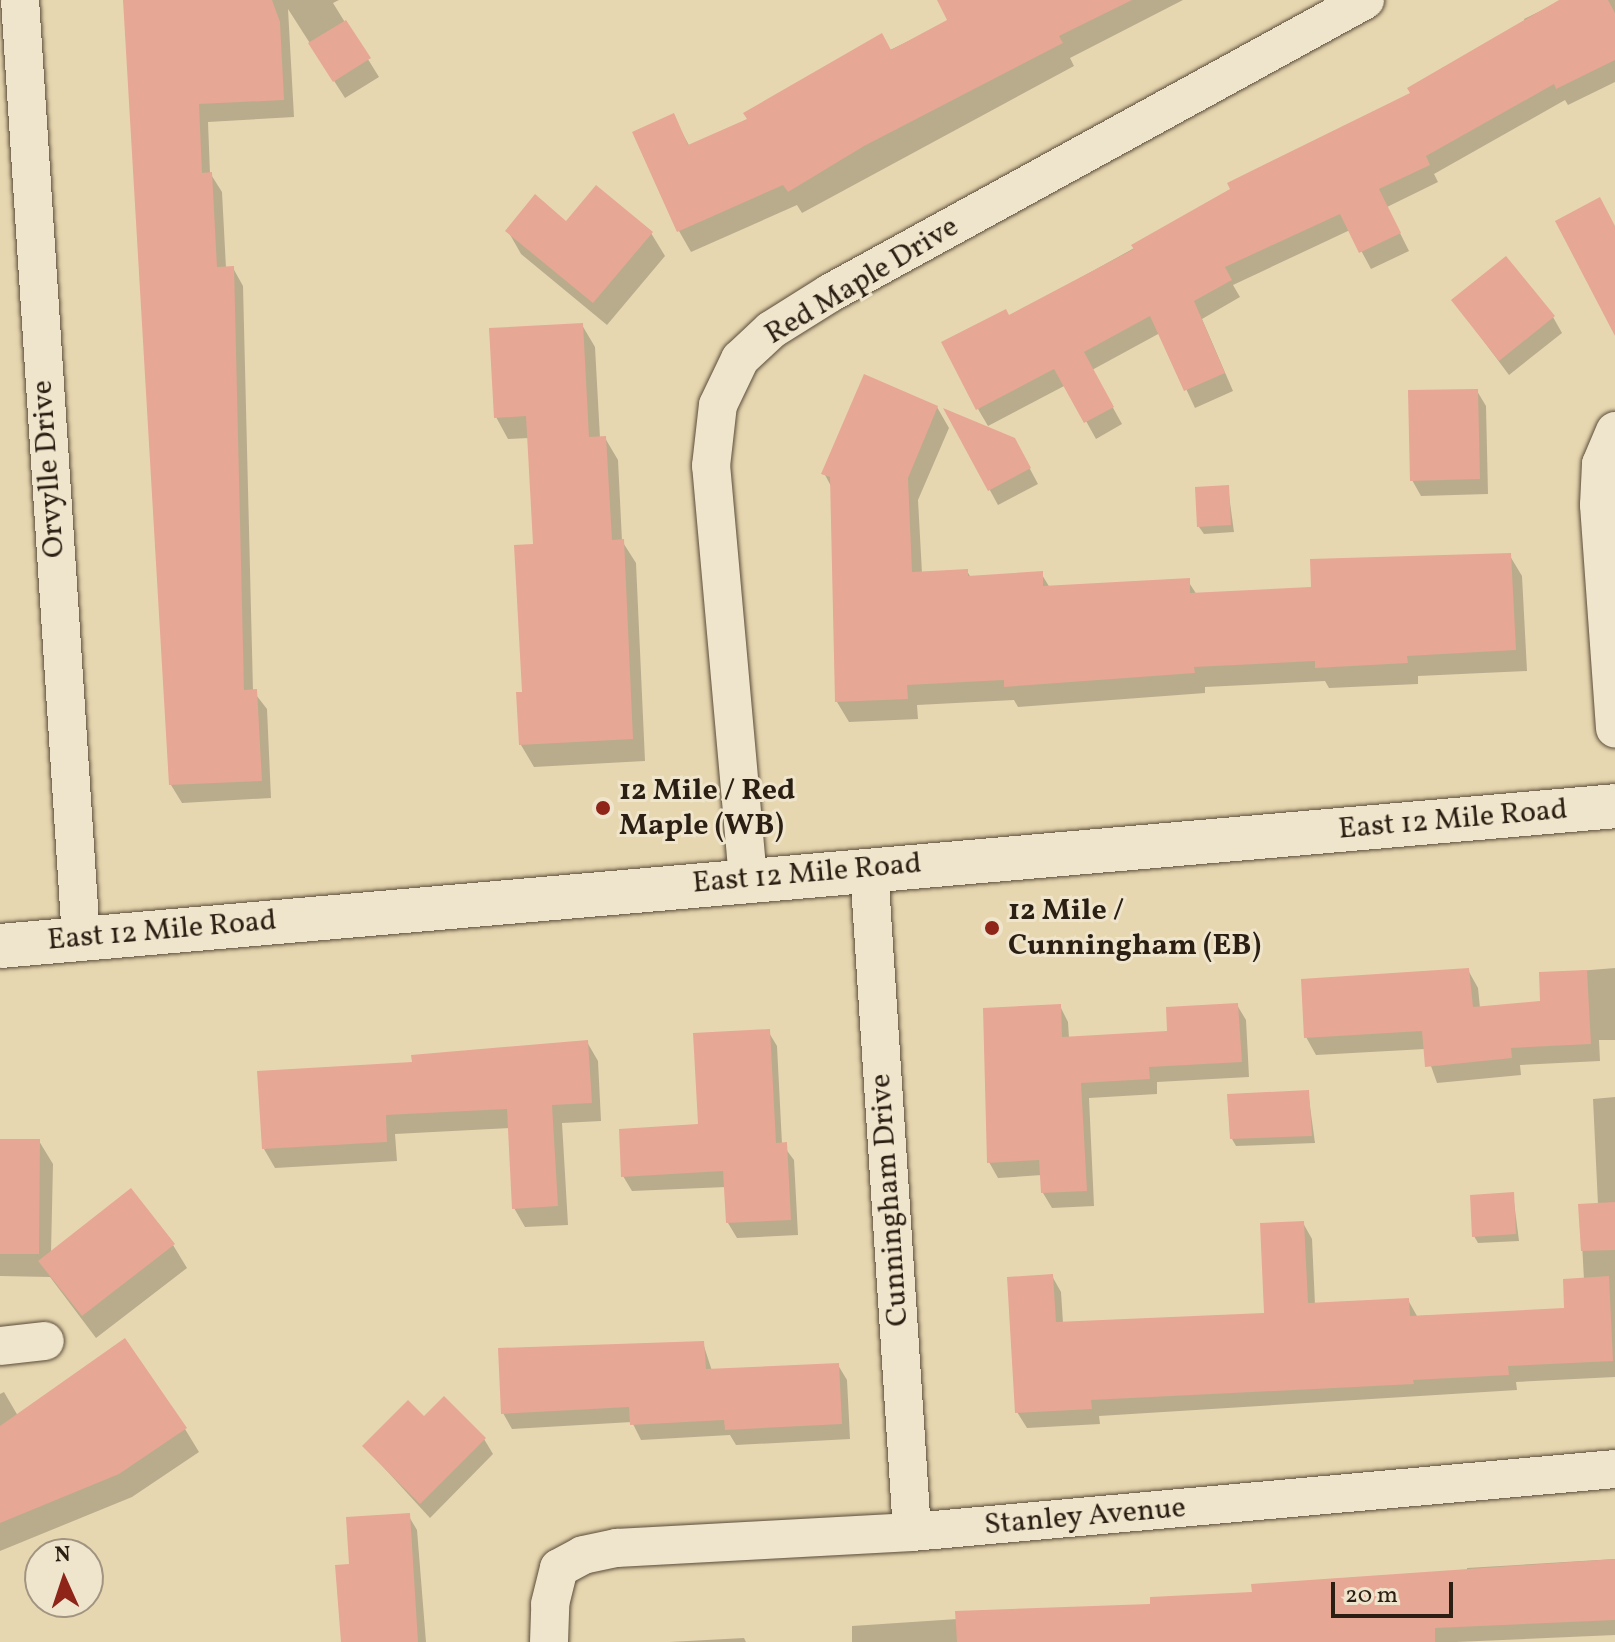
<!DOCTYPE html>
<style>
body{margin:0}
#map{position:relative;width:1615px;height:1642px;overflow:hidden;background:#e7d7b0;font-family:Vollkorn,serif}
div>[style]{position:absolute}
.shadow>*{inset:0;background:#0003}
.building>*{inset:0;background:#e6a795}
.roads{filter:drop-shadow(0 0 2px #5a4c3a) drop-shadow(0 0 2px #5a4c3a)}
.minor>*{height:38px;margin:-19px;padding:0 19px;transform-origin:19px;border-radius:19px;background:#efe5cc}
.secondary>*{height:44px;margin:-22px;padding:0 22px;transform-origin:22px;border-radius:22px;background:#efe5cc}
.dots>*{width:22px;height:22px;translate:-50% -50%;box-sizing:border-box;border:4px solid #efe5cc;border-radius:50%}
span{translate:-50% -50%;white-space:nowrap;text-align:center;line-height:1.15;-webkit-text-stroke:6px #efe5cc;paint-order:stroke}
.street-label{font-size:30px;color:#2b1e12}
.poi-label{font-size:30px;color:#2b1e12;font-weight:700}
.left{translate:0 -50%;text-align:left}
.north{position:absolute;left:24px;top:1538px;width:80px;height:80px;box-sizing:border-box;background:#efe5cc;border:2px solid #a19582;border-radius:50%;rotate:357deg;font-size:22px;font-weight:700;line-height:32px;text-align:center;color:#2b1e12}
.north::after{content:'';display:block;margin:auto;width:28px;height:36px;background:#8f2418;clip-path:polygon(50% 0,100% 100%,50% 72%,0 100%)}
.scale{position:absolute;left:1331px;top:1582px;width:122px;height:36px;box-sizing:border-box;border:4px solid #2b1e12;border-top:0;padding-left:10px;font-size:24px;line-height:28px;white-space:nowrap;color:#2b1e12;-webkit-text-stroke:6px #efe5cc;paint-order:stroke}
</style>
<div id="map">
<div class="shadow">
<i style="clip-path:polygon(125px 0,339px 0,333px 3px,379px 77px,345px 98px,288px 9px,294px 117px,208px 122px,210px 173px,222px 192px,226px 268px,233px 268px,243px 286px,253px 691px,267px 709px,271px 798px,182px 803px,171px 785px)"></i>
<i style="clip-path:polygon(939px 0,1183px 0,1070px 58px,1074px 66px,802px 213px,797px 205px,691px 252px,679px 231px,673px 116px,690px 147px,950px 21px)"></i>
<i style="clip-path:polygon(1563px 0,1615px 0,1615px 82px,1568px 105px,1565px 100px,1434px 174px,1438px 182px,1387px 207px,1409px 251px,1371px 269px,1350px 230px,1233px 285px,1240px 297px,1202px 319px,1233px 391px,1195px 408px,1160px 333px,1092px 370px,1122px 424px,1096px 439px,1066px 385px,988px 426px,978px 409px,1008px 318px,1412px 94px,1526px 24px,1524px 19px)"></i>
<i style="clip-path:polygon(566px 224px,651px 233px,665px 256px,607px 325px,521px 254px,508px 231px)"></i>
<i style="clip-path:polygon(1453px 300px,1553px 317px,1562px 333px,1509px 375px)"></i>
<i style="clip-path:polygon(582px 325px,595px 347px,600px 438px,605px 438px,618px 460px,622px 541px,636px 563px,645px 761px,534px 767px,521px 745px,535px 546px,529px 438px,508px 439px,496px 417px)"></i>
<i style="clip-path:polygon(1477px 391px,1486px 406px,1488px 494px,1421px 496px,1412px 480px)"></i>
<i style="clip-path:polygon(937px 407px,949px 428px,918px 500px,922px 573px,967px 571px,971px 578px,1041px 573px,1050px 588px,1188px 581px,1197px 595px,1313px 589px,1510px 556px,1522px 576px,1527px 671px,1418px 676px,1418px 684px,1329px 688px,1325px 681px,1205px 687px,1205px 693px,1018px 707px,1014px 700px,917px 705px,918px 719px,849px 722px,837px 702px,832px 488px,824px 473px)"></i>
<i style="clip-path:polygon(947px 412px,1023px 456px,1038px 484px,998px 505px)"></i>
<i style="clip-path:polygon(1228px 488px,1234px 532px,1204px 534px,1199px 527px)"></i>
<i style="clip-path:polygon(1615px 968px,1615px 1040px,1599px 1040px,1600px 1061px,1520px 1065px,1521px 1075px,1437px 1083px,1425px 1049px,1316px 1055px,1306px 1037px,1468px 970px,1478px 988px,1480px 1008px,1542px 1003px,1541px 974px)"></i>
<i style="clip-path:polygon(1237px 1005px,1246px 1020px,1249px 1077px,1157px 1082px,1157px 1094px,1089px 1098px,1094px 1206px,1052px 1208px,1043px 1193px,1042px 1175px,998px 1178px,989px 1162px,1060px 1006px,1068px 1022px,1069px 1038px,1169px 1033px)"></i>
<i style="clip-path:polygon(768px 1031px,777px 1046px,782px 1144px,794px 1160px,798px 1235px,737px 1238px,728px 1223px,726px 1187px,632px 1191px,623px 1176px,700px 1126px)"></i>
<i style="clip-path:polygon(587px 1042px,598px 1061px,601px 1121px,562px 1123px,568px 1225px,525px 1227px,514px 1208px,510px 1128px,395px 1134px,397px 1161px,275px 1168px,264px 1149px,414px 1064px)"></i>
<i style="clip-path:polygon(1308px 1092px,1315px 1143px,1236px 1146px,1232px 1139px)"></i>
<i style="clip-path:polygon(1615px 1097px,1615px 1377px,1516px 1382px,1517px 1390px,1099px 1416px,1100px 1424px,1027px 1428px,1017px 1412px,1052px 1276px,1061px 1292px,1063px 1323px,1266px 1315px,1303px 1223px,1312px 1239px,1315px 1305px,1408px 1300px,1417px 1316px,1567px 1310px,1584px 1280px,1580px 1206px,1598px 1205px,1593px 1099px)"></i>
<i style="clip-path:polygon(0 1141px,39px 1141px,53px 1164px,51px 1253px,173px 1245px,187px 1268px,96px 1338px,50px 1277px,0 1276px)"></i>
<i style="clip-path:polygon(1513px 1194px,1519px 1241px,1478px 1243px,1474px 1236px)"></i>
<i style="clip-path:polygon(703px 1343px,712px 1371px,838px 1365px,847px 1380px,850px 1439px,736px 1445px,730px 1435px,641px 1440px,632px 1422px,512px 1429px,503px 1413px)"></i>
<i style="clip-path:polygon(4px 1392px,18px 1416px,185px 1429px,199px 1452px,132px 1497px,0 1551px,0 1394px)"></i>
<i style="clip-path:polygon(424px 1419px,484px 1439px,493px 1454px,430px 1518px,364px 1446px)"></i>
<i style="clip-path:polygon(408px 1515px,417px 1530px,426px 1642px,342px 1642px,352px 1566px)"></i>
<i style="clip-path:polygon(1615px 1559px,1615px 1635px,1456px 1642px,852px 1642px,852px 1626px,1152px 1606px,1467px 1572px,1467px 1568px)"></i>
<i style="clip-path:polygon(744px 1638px,746px 1642px,669px 1642px)"></i>
</div>
<div class="building">
<i style="clip-path:polygon(123px 0,272px 0,280px 22px,284px 100px,199px 104px,202px 173px,212px 172px,217px 267px,234px 266px,244px 690px,257px 689px,262px 781px,169px 785px)"></i>
<i style="clip-path:polygon(937px 0,1132px 0,1059px 36px,1063px 43px,864px 146px,788px 192px,783px 185px,677px 232px,632px 132px,674px 113px,688px 145px,747px 119px,743px 113px,882px 33px,891px 50px,947px 20px)"></i>
<i style="clip-path:polygon(1559px 0,1608px 0,1615px 13px,1615px 60px,1556px 89px,1554px 84px,1426px 156px,1430px 165px,1379px 189px,1401px 233px,1359px 253px,1340px 214px,1225px 267px,1232px 280px,1194px 301px,1225px 373px,1184px 391px,1150px 316px,1084px 352px,1114px 407px,1084px 423px,1054px 369px,976px 410px,941px 342px,1006px 309px,1009px 315px,1134px 249px,1131px 245px,1230px 189px,1227px 183px,1410px 93px,1407px 88px)"></i>
<i style="clip-path:polygon(346px 20px,371px 58px,333px 82px,308px 43px)"></i>
<i style="clip-path:polygon(596px 185px,653px 232px,593px 303px,505px 231px,535px 194px,566px 221px)"></i>
<i style="clip-path:polygon(1600px 197px,1615px 226px,1615px 336px,1555px 221px)"></i>
<i style="clip-path:polygon(1506px 256px,1555px 316px,1499px 361px,1451px 300px)"></i>
<i style="clip-path:polygon(583px 323px,589px 437px,606px 436px,612px 540px,624px 539px,633px 739px,519px 745px,516px 692px,522px 692px,514px 545px,533px 544px,526px 416px,494px 418px,489px 328px)"></i>
<i style="clip-path:polygon(864px 374px,938px 406px,908px 478px,912px 572px,968px 569px,968px 576px,1043px 571px,1043px 586px,1190px 578px,1190px 593px,1311px 587px,1310px 559px,1511px 553px,1516px 650px,1407px 656px,1408px 663px,1315px 668px,1315px 661px,1194px 667px,1195px 673px,1004px 687px,1004px 680px,907px 685px,908px 699px,835px 702px,830px 477px,821px 474px)"></i>
<i style="clip-path:polygon(1478px 389px,1480px 479px,1410px 481px,1408px 390px)"></i>
<i style="clip-path:polygon(943px 408px,1015px 438px,1031px 468px,988px 491px)"></i>
<i style="clip-path:polygon(1229px 485px,1231px 525px,1197px 527px,1195px 487px)"></i>
<i style="clip-path:polygon(1469px 968px,1473px 1007px,1540px 1001px,1539px 972px,1587px 970px,1591px 1044px,1511px 1048px,1512px 1058px,1425px 1067px,1422px 1031px,1304px 1038px,1301px 979px)"></i>
<i style="clip-path:polygon(1238px 1003px,1242px 1062px,1149px 1067px,1150px 1079px,1081px 1083px,1087px 1191px,1041px 1193px,1039px 1160px,987px 1163px,983px 1008px,1061px 1004px,1062px 1037px,1167px 1031px,1166px 1007px)"></i>
<i style="clip-path:polygon(770px 1029px,776px 1143px,787px 1142px,791px 1220px,726px 1223px,723px 1171px,621px 1177px,619px 1129px,698px 1124px,693px 1033px)"></i>
<i style="clip-path:polygon(588px 1040px,592px 1103px,552px 1105px,558px 1206px,512px 1209px,507px 1109px,386px 1115px,387px 1142px,262px 1149px,257px 1071px,412px 1062px,411px 1055px)"></i>
<i style="clip-path:polygon(1309px 1090px,1312px 1136px,1230px 1139px,1227px 1094px)"></i>
<i style="clip-path:polygon(0 1139px,40px 1139px,39px 1254px,0 1254px)"></i>
<i style="clip-path:polygon(131px 1188px,175px 1244px,82px 1316px,38px 1261px)"></i>
<i style="clip-path:polygon(1514px 1192px,1516px 1234px,1472px 1237px,1470px 1195px)"></i>
<i style="clip-path:polygon(1615px 1202px,1615px 1250px,1581px 1251px,1578px 1204px)"></i>
<i style="clip-path:polygon(1304px 1221px,1308px 1303px,1409px 1298px,1410px 1316px,1564px 1308px,1563px 1279px,1609px 1276px,1613px 1361px,1508px 1366px,1509px 1375px,1413px 1380px,1414px 1384px,1091px 1400px,1092px 1409px,1015px 1413px,1007px 1277px,1053px 1274px,1056px 1322px,1264px 1313px,1260px 1223px)"></i>
<i style="clip-path:polygon(125px 1338px,187px 1428px,119px 1474px,0 1523px,0 1426px)"></i>
<i style="clip-path:polygon(704px 1341px,706px 1369px,839px 1363px,842px 1424px,725px 1430px,724px 1420px,630px 1425px,629px 1407px,501px 1414px,498px 1348px)"></i>
<i style="clip-path:polygon(444px 1396px,486px 1438px,420px 1504px,362px 1446px,408px 1400px,424px 1416px)"></i>
<i style="clip-path:polygon(410px 1513px,418px 1642px,341px 1642px,335px 1565px,349px 1564px,346px 1517px)"></i>
<i style="clip-path:polygon(1615px 1559px,1615px 1620px,1435px 1628px,1435px 1642px,957px 1642px,955px 1611px,1150px 1604px,1150px 1597px,1252px 1592px,1251px 1584px)"></i>
</div>
<div class="roads">
<div class="minor">
<i style="left:20px;top:0;width:940px;rotate:86.28deg"></i>
<i style="left:1615px;top:431px;width:36px;rotate:113deg"></i>
<i style="left:1601px;top:464px;width:41px;rotate:92.8deg"></i>
<i style="left:1599px;top:505px;width:224px;rotate:85.9deg"></i>
<i style="left:869px;top:868px;width:665px;rotate:86.29deg"></i>
<i style="left:748px;top:879px;width:415px;rotate:-95.1deg"></i>
<i style="left:711px;top:466px;width:61px;rotate:-83.5deg"></i>
<i style="left:718px;top:405px;width:51px;rotate:-64.4deg"></i>
<i style="left:740px;top:359px;width:42px;rotate:-43.1deg"></i>
<i style="left:771px;top:330px;width:70px;rotate:-32.1deg"></i>
<i style="left:830px;top:293px;width:610px;rotate:-28.71deg"></i>
<i style="left:0;top:1346px;width:45px;rotate:-6.3deg"></i>
<i style="left:549px;top:1642px;width:38px;rotate:-88deg"></i>
<i style="left:550px;top:1604px;width:37px;rotate:-76deg"></i>
<i style="left:559px;top:1568px;width:27px;rotate:-28deg"></i>
<i style="left:583px;top:1555px;width:35px;rotate:-12deg"></i>
<i style="left:617px;top:1548px;width:295px;rotate:-3.1deg"></i>
<i style="left:912px;top:1532px;width:706px;rotate:-5.12deg"></i>
</div>
<div class="secondary">
<i style="left:0;top:946px;width:1621px;rotate:-4.95deg"></i>
</div>
</div>
<div class="dots">
<i style="left:603px;top:808px;background:#8f2418"></i>
<i style="left:992px;top:928px;background:#8f2418"></i>
</div>
<div class="street-label">
<span style="left:862px;top:281px;rotate:-31deg">Red Maple Drive</span>
<span style="left:49px;top:469px;rotate:-94deg">Orvylle Drive</span>
<span style="left:1453px;top:820px;rotate:-5deg">East 12 Mile Road</span>
<span style="left:807px;top:874px;rotate:-5deg">East 12 Mile Road</span>
<span style="left:162px;top:931px;rotate:-5deg">East 12 Mile Road</span>
<span style="left:890px;top:1200px;rotate:-94deg">Cunningham Drive</span>
<span style="left:1085px;top:1517px;rotate:-5deg">Stanley Avenue</span>
</div>
<div class="poi-label">
<span class="left" style="left:619px;top:808px">12 Mile / Red<br>Maple (WB)</span>
<span class="left" style="left:1008px;top:928px">12 Mile /<br>Cunningham (EB)</span>
</div>
<div class="north">N</div>
<div class="scale">20 m</div>
</div>
